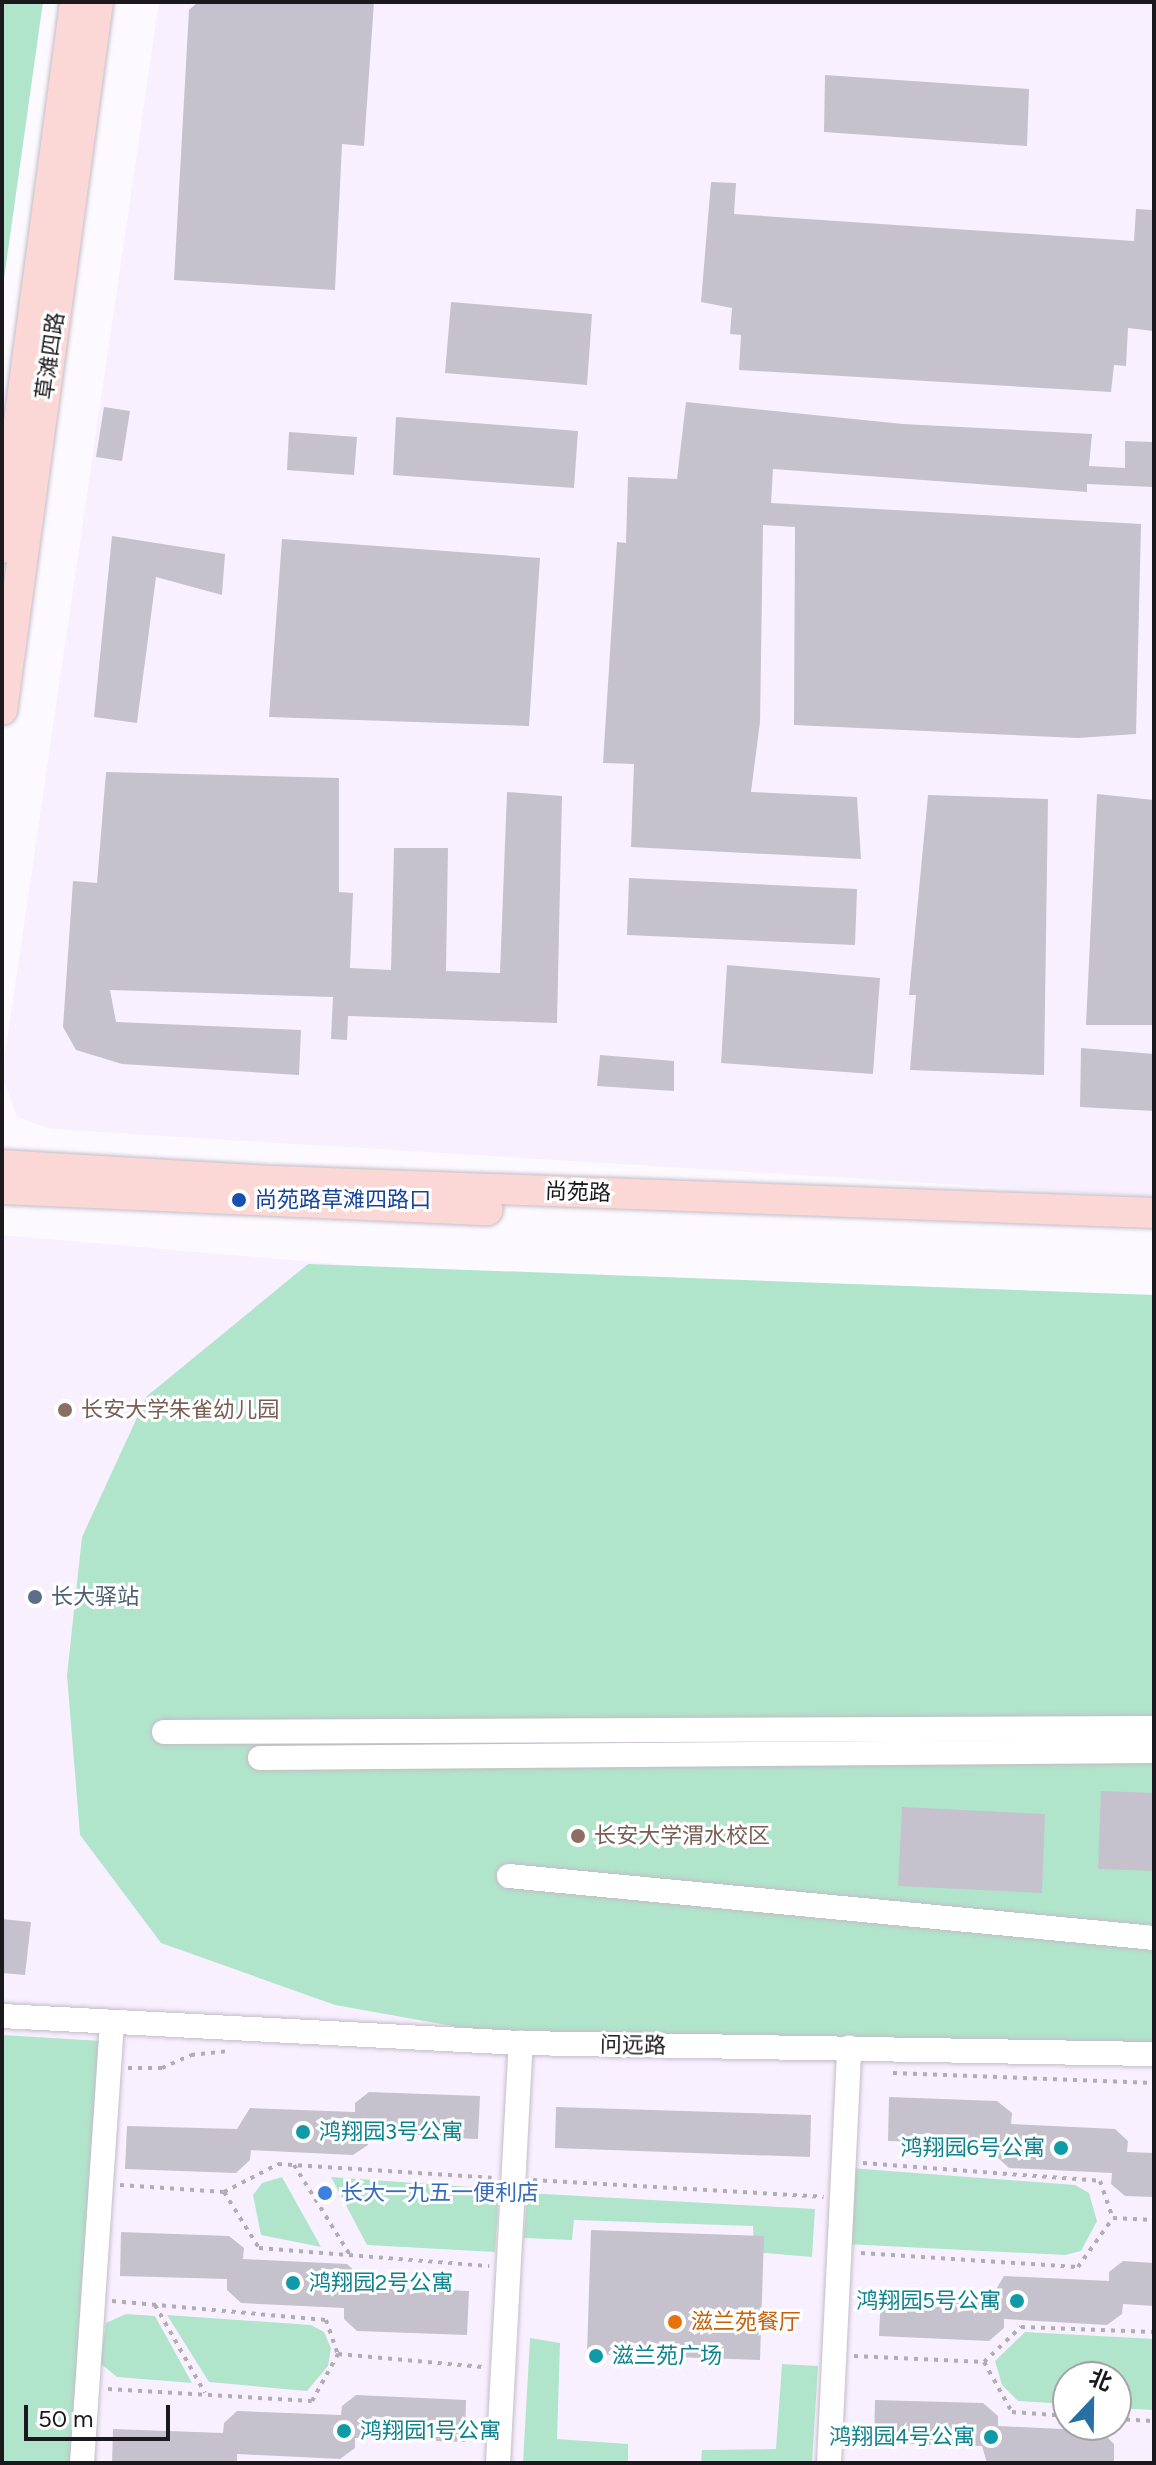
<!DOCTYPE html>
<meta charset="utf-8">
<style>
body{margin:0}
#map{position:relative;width:1156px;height:2465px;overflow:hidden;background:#fdfaff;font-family:Figtree,"Noto Sans SC",sans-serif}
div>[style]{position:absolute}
.built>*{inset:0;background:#f9f0ff}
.green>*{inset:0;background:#b1e5cb}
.building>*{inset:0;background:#c5c1cd}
.path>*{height:4px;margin-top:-2px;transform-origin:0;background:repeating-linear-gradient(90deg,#b1aeb3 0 4px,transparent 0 10px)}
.roads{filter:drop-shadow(0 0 2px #c3bcc8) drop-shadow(0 0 2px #c3bcc8)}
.minor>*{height:24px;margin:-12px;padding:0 12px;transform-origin:12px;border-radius:12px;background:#fff}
.major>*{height:30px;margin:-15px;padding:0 15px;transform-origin:15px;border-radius:15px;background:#fbd8d5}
.dots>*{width:22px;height:22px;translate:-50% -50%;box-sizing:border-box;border:4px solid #fff;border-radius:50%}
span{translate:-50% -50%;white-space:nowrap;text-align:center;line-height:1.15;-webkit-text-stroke:6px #fff;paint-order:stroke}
.street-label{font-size:22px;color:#1b191d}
.transit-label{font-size:22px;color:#164399}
.left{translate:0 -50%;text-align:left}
.education-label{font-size:22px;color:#785e54}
.service-label{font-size:22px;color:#4e5e75}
.culture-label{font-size:22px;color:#0d838f}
.right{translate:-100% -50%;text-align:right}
.shop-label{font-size:22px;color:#366cbe}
.food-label{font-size:22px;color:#c56008}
.frame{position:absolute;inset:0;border:4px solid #1b191d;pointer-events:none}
.north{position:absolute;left:1052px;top:2361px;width:80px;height:80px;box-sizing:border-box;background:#fff;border:2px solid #a4a3a5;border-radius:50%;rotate:22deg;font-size:22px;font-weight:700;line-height:32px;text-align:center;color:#1b191d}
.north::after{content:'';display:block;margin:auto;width:28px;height:36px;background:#2670a3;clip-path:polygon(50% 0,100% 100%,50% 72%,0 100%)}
.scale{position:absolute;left:24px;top:2405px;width:146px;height:36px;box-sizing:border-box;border:4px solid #1b191d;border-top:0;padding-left:10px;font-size:24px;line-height:28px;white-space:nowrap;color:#1b191d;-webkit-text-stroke:6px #fff;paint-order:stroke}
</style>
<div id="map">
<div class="built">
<i style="clip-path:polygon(159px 2px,1154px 2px,1154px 1197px,51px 1129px,17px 1117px,2px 1075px)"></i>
<i style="clip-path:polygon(evenodd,2px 1235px,417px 1271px,1154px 1295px,1154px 2463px,2px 2463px,2px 1235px,1068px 2377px,1116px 2377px,1116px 2425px,1068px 2425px,1068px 2377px)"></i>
</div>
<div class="green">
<i style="clip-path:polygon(2px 2px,43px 2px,2px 293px)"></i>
<i style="clip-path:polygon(308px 1264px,1154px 1295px,1154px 2043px,497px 2034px,335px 2005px,161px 1943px,80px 1835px,67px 1675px,82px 1537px,147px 1396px)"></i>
<i style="clip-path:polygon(2px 2035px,102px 2041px,74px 2463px,2px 2463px)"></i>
<i style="clip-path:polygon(850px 2168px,1075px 2185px,1089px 2193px,1097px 2221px,1081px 2251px,1065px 2255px,845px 2244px)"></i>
<i style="clip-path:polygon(282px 2177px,321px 2247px,261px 2235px,253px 2195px,262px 2183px)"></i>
<i style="clip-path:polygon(331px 2177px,499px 2189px,495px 2252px,367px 2245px)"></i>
<i style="clip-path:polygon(527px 2193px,815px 2209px,812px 2257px,754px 2252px,753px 2226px,574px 2220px,572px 2240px,524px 2238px)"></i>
<i style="clip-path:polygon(126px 2314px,155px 2316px,192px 2383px,117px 2377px,100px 2363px,106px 2323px)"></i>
<i style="clip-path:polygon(167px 2315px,311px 2325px,324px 2332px,331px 2348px,328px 2366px,307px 2391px,209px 2382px)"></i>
<i style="clip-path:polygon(1025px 2332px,1154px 2339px,1154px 2410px,1116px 2408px,1116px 2377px,1068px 2377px,1068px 2404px,1018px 2401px,1002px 2385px,995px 2361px)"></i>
<i style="clip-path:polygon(530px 2338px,560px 2343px,557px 2439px,628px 2444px,628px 2463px,523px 2463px)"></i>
<i style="clip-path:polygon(782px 2364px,818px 2366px,812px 2463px,701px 2463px,702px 2450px,776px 2449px)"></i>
</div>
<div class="building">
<i style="clip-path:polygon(198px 2px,374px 2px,364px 146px,342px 144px,335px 290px,174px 280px,189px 10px)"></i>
<i style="clip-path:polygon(825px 75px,1029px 89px,1027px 146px,824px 132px)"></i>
<i style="clip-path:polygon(711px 182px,736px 183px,734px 214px,1134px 241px,1136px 209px,1154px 210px,1153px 331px,1128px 328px,1126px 366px,1114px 365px,1111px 392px,739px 370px,741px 335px,730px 334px,732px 308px,701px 302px)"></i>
<i style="clip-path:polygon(451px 302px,592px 314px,587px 385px,445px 373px)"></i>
<i style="clip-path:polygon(686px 402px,903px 424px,1092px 434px,1089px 466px,1125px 468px,1125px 441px,1154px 442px,1154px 487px,1087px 484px,1087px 492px,773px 469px,771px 503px,1141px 524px,1136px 734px,1078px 738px,794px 725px,795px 527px,763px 525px,760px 722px,751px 792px,857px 797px,861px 859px,631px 847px,634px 764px,603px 763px,617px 542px,626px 543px,628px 477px,677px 479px)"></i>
<i style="clip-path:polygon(104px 407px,130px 411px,122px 461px,96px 457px)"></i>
<i style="clip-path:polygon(396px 417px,578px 431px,574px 488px,393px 475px)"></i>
<i style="clip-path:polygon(289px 432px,357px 437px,354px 475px,287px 470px)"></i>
<i style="clip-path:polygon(112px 536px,225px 554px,222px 595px,156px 577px,137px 723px,94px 717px)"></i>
<i style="clip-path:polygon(282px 539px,540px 558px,529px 726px,269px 717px)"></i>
<i style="clip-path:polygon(106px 772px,339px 778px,339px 892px,353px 893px,350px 968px,391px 970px,394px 848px,448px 848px,446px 971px,500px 973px,507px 792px,562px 796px,557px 1023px,348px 1016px,347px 1040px,331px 1039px,333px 997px,110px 990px,116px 1022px,301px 1030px,299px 1075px,122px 1064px,76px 1050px,63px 1027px,73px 881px,97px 883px)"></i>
<i style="clip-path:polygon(1097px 794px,1154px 800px,1154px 1025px,1086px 1025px)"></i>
<i style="clip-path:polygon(928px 795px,1048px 799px,1044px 1075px,910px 1070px,916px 995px,909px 995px)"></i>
<i style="clip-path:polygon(629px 878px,857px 889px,855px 945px,627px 935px)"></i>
<i style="clip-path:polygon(727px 965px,880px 978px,873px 1074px,721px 1063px)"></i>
<i style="clip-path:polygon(1081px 1048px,1154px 1054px,1154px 1111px,1080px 1107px)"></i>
<i style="clip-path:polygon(600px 1055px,674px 1061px,674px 1091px,597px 1086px)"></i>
<i style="clip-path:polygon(1101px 1791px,1154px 1793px,1154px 1871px,1098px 1869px)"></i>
<i style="clip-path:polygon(902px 1807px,1045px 1814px,1042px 1893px,898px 1886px)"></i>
<i style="clip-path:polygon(2px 1919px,31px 1922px,25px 1975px,2px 1973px)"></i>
<i style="clip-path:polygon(369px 2092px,480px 2096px,478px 2139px,369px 2135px,368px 2145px,353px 2155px,251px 2150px,250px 2160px,236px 2173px,125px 2169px,127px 2126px,237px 2129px,250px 2108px,355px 2112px,355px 2103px)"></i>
<i style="clip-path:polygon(889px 2097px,997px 2101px,1012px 2113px,1011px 2124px,1115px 2129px,1128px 2141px,1127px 2152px,1154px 2153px,1154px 2197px,1125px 2196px,1111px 2184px,1112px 2173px,1009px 2168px,995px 2155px,995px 2144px,888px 2141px)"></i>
<i style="clip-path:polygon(556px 2107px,811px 2115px,810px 2157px,555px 2148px)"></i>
<i style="clip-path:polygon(591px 2230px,764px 2236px,760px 2360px,587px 2354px)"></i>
<i style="clip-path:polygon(121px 2232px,229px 2236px,244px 2248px,243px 2259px,347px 2264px,360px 2276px,359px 2287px,469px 2291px,467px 2335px,357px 2331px,344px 2319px,344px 2308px,241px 2303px,227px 2290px,227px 2279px,120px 2276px)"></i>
<i style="clip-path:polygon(1123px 2261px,1154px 2263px,1154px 2306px,1123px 2304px,1122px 2314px,1107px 2325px,1004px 2319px,1004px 2328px,989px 2341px,879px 2336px,881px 2293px,991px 2298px,1004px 2276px,1109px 2281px,1109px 2272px)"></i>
<i style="clip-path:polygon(356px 2395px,466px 2400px,465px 2442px,355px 2438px,355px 2448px,340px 2459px,237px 2454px,237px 2463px,112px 2463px,113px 2429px,223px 2433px,224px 2423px,237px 2411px,341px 2415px,342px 2406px)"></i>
<i style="clip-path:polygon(875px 2400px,983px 2403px,998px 2416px,998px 2426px,1101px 2431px,1114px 2444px,1114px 2463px,987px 2463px,982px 2446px,874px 2443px)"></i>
</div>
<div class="path">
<i style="left:128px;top:2068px;width:34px"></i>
<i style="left:162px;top:2068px;width:32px;rotate:-24deg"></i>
<i style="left:191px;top:2055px;width:37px;rotate:-6deg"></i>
<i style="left:893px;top:2073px;width:261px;rotate:2.2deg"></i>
<i style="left:863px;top:2163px;width:238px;rotate:4.3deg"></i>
<i style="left:1100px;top:2181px;width:39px;rotate:71deg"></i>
<i style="left:1113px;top:2218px;width:41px;rotate:2.8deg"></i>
<i style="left:294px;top:2165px;width:106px;rotate:58.1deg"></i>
<i style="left:533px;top:2180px;width:291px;rotate:3.3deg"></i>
<i style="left:120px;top:2185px;width:104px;rotate:3.9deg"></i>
<i style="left:224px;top:2192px;width:61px;rotate:-27.4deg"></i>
<i style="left:278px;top:2164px;width:214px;rotate:3.7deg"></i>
<i style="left:224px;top:2192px;width:66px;rotate:58deg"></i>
<i style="left:259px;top:2248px;width:231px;rotate:4.5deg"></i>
<i style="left:861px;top:2253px;width:217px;rotate:3.7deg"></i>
<i style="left:1078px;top:2267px;width:60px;rotate:-54.5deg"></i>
<i style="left:112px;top:2301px;width:215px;rotate:5.1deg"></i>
<i style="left:326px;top:2320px;width:36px;rotate:71deg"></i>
<i style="left:338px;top:2354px;width:148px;rotate:5.1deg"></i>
<i style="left:155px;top:2305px;width:101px;rotate:60.4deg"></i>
<i style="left:854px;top:2356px;width:130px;rotate:2.6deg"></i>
<i style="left:984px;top:2362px;width:51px;rotate:-43.4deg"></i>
<i style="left:1021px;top:2327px;width:133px;rotate:2.2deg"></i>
<i style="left:984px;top:2362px;width:57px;rotate:60.8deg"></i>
<i style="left:1012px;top:2412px;width:56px;rotate:4.1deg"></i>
<i style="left:108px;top:2389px;width:204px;rotate:3.4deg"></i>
<i style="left:312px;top:2401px;width:54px;rotate:-61deg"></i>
<i style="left:1116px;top:2419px;width:38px;rotate:3deg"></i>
</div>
<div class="roads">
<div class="minor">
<i style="left:164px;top:1732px;width:990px;rotate:-0.23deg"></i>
<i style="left:260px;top:1758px;width:894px;rotate:-0.45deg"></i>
<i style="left:509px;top:1876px;width:648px;rotate:5.49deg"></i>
<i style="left:2px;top:2016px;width:520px;rotate:2.98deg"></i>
<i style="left:521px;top:2043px;width:633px;rotate:1deg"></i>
<i style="left:82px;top:2463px;width:441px;rotate:-86.1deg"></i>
<i style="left:498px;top:2463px;width:421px;rotate:-86.9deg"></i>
<i style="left:829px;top:2463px;width:416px;rotate:-87.2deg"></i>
</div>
<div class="major">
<i style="left:2px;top:548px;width:551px;rotate:-82.38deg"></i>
<i style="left:2px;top:710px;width:714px;rotate:-82.28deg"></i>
<i style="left:2px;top:1165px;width:271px;rotate:3.4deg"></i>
<i style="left:273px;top:1181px;width:882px;rotate:2.08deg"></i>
<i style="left:2px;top:1189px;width:486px;rotate:2.5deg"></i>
</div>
</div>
<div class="dots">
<i style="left:239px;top:1200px;background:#1a4fb4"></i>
<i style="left:65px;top:1410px;background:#8d6e63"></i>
<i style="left:35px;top:1597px;background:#5c6f8a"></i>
<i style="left:578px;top:1836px;background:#8d6e63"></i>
<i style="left:303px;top:2132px;background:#0f9aa8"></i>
<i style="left:1061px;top:2148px;background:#0f9aa8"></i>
<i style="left:325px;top:2193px;background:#3f7fe0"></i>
<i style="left:293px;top:2283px;background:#0f9aa8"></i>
<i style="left:1017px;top:2301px;background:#0f9aa8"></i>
<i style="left:675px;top:2322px;background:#e8710a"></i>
<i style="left:596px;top:2356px;background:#0f9aa8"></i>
<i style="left:344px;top:2431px;background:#0f9aa8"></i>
<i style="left:991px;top:2437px;background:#0f9aa8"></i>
</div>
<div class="street-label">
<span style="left:50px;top:356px;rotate:-82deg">草滩四路</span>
<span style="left:578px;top:1192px;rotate:2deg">尚苑路</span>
<span style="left:633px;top:2045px;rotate:1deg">问远路</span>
</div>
<div class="transit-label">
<span class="left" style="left:255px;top:1200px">尚苑路草滩四路口</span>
</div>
<div class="education-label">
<span class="left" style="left:81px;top:1410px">长安大学朱雀幼儿园</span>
<span class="left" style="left:594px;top:1836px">长安大学渭水校区</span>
</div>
<div class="service-label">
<span class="left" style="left:51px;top:1597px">长大驿站</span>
</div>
<div class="culture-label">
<span class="left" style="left:319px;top:2132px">鸿翔园3号公寓</span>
<span class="right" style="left:1045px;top:2148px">鸿翔园6号公寓</span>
<span class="left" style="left:309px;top:2283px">鸿翔园2号公寓</span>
<span class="right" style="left:1001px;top:2301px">鸿翔园5号公寓</span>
<span class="left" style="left:612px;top:2356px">滋兰苑广场</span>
<span class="left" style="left:360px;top:2431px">鸿翔园1号公寓</span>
<span class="right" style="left:975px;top:2437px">鸿翔园4号公寓</span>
</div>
<div class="shop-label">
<span class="left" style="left:341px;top:2193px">长大一九五一便利店</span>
</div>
<div class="food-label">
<span class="left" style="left:691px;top:2322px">滋兰苑餐厅</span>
</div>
<div class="frame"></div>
<div class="north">北</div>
<div class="scale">50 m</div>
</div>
